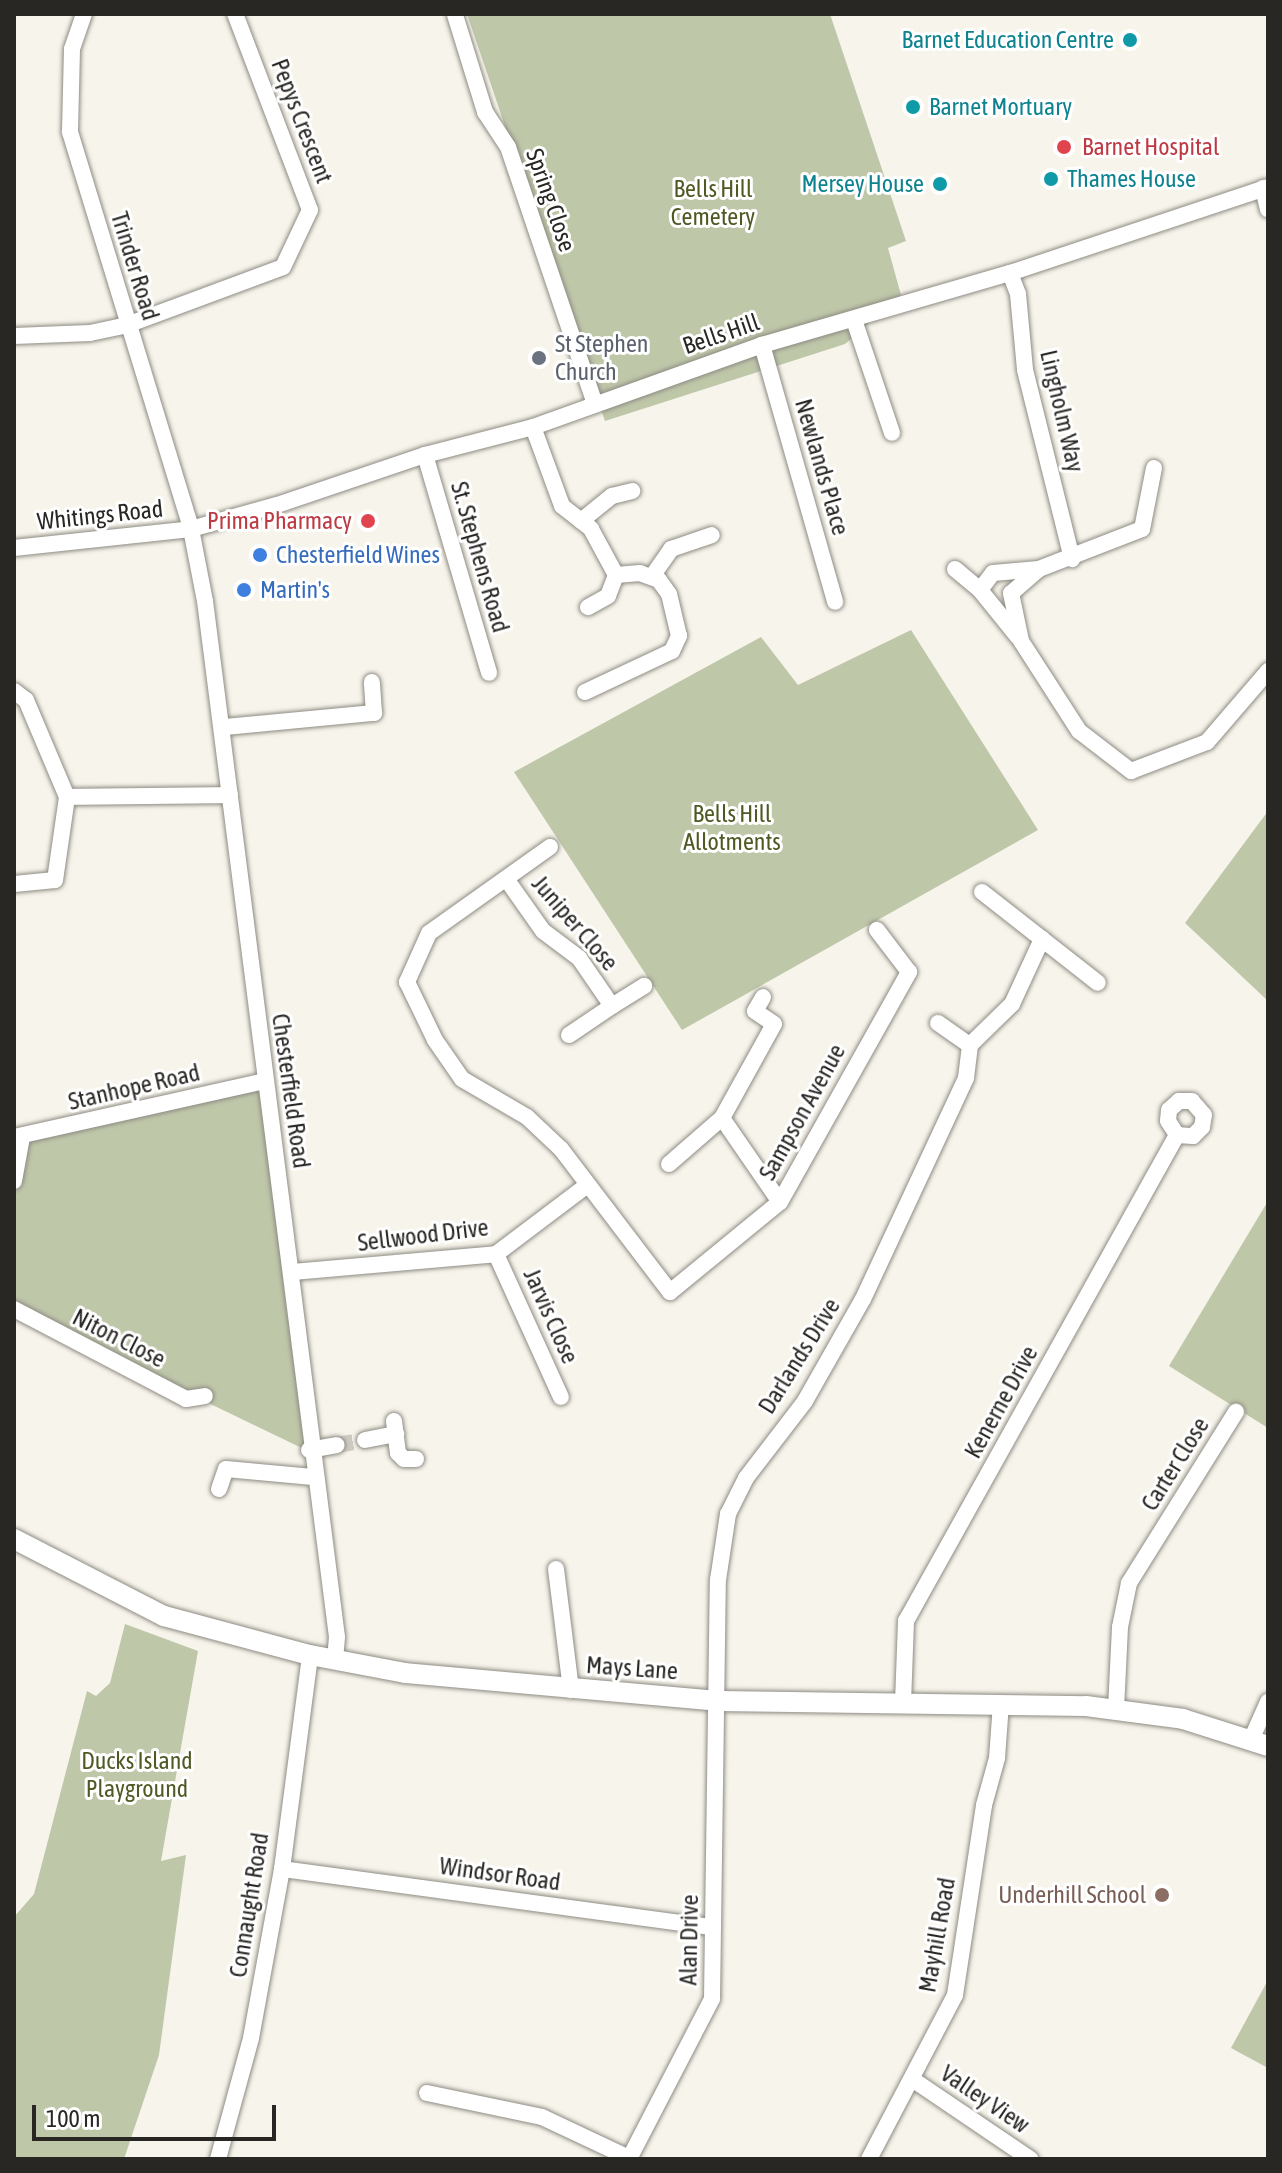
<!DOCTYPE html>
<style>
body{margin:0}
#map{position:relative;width:1282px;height:2173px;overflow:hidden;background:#f7f4eb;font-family:"Asap Condensed",sans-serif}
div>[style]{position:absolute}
.green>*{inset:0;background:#bfc7a9}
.minor-tunnel>*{height:16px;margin-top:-8px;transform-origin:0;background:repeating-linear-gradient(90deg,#cecbc3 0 16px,transparent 0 24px)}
.roads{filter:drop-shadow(0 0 2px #8d8b83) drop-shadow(0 0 2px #8d8b83)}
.minor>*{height:16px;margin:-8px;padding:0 8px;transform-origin:8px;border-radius:8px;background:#fff}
.tertiary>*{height:20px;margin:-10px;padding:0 10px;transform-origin:10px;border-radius:10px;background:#fff}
.dots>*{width:22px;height:22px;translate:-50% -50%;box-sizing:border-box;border:4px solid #fff;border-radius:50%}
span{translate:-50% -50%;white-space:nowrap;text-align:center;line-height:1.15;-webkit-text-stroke:6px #fff;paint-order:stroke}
.culture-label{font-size:24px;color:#0d838f}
.right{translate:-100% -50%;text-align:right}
.left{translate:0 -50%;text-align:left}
.street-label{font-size:24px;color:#282724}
.health-label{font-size:24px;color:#be3a42}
.park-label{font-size:24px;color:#4e5923}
.worship-label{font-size:24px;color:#5b616d}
.shop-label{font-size:24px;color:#366cbe}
.education-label{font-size:24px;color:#785e54}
.frame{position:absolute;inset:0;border:16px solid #282724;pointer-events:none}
.scale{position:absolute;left:32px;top:2105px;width:244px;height:36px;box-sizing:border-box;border:4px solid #282724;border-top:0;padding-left:10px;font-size:24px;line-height:28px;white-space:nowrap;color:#282724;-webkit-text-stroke:6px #fff;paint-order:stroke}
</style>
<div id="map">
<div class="green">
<i style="clip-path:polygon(467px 14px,830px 14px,906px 241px,888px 248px,901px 295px,845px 344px,605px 421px)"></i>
<i style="clip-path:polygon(911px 630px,1038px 830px,682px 1030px,514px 772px,761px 637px,798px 685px)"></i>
<i style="clip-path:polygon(1268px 811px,1268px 1001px,1185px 923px)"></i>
<i style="clip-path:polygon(265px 1081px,310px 1452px,14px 1309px,14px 1160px,22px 1137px)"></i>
<i style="clip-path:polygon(1268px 1201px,1268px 1428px,1169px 1366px)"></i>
<i style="clip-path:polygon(125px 1624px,198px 1651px,161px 1861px,186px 1855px,159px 2055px,124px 2159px,14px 2159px,14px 1917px,34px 1894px,87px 1691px,96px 1696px,110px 1683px)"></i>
<i style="clip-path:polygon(1268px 1980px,1268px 2068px,1231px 2048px)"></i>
</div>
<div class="minor-tunnel">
<i style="left:337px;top:1445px;width:28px;rotate:-10deg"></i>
</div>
<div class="roads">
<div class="minor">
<i style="left:84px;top:14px;width:37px;rotate:109deg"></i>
<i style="left:72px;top:49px;width:83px;rotate:91.4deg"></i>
<i style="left:70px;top:132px;width:415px;rotate:73deg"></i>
<i style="left:191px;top:529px;width:73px;rotate:79deg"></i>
<i style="left:205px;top:601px;width:1044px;rotate:82.74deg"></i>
<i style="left:337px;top:1637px;width:24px;rotate:95deg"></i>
<i style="left:455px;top:15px;width:102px;rotate:72.8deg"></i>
<i style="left:485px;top:112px;width:42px;rotate:56.7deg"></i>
<i style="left:508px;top:147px;width:271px;rotate:71.3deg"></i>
<i style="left:1263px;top:188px;width:22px;rotate:77deg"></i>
<i style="left:1010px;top:273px;width:22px;rotate:69deg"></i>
<i style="left:1018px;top:294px;width:76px;rotate:84.7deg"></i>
<i style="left:1025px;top:370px;width:195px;rotate:76deg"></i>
<i style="left:854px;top:320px;width:119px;rotate:71.4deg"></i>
<i style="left:14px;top:336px;width:76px;rotate:-2.3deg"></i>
<i style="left:90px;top:333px;width:38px;rotate:-12deg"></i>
<i style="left:127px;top:325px;width:166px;rotate:-20.4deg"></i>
<i style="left:283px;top:267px;width:63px;rotate:-64.7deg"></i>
<i style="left:310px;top:210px;width:210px;rotate:-110.9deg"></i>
<i style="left:762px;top:345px;width:267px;rotate:74.1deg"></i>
<i style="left:533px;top:427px;width:84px;rotate:69.8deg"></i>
<i style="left:562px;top:506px;width:37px;rotate:38deg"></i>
<i style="left:591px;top:529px;width:52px;rotate:61.5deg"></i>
<i style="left:616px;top:575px;width:22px;rotate:111deg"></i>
<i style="left:608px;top:596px;width:23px;rotate:151deg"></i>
<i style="left:425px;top:455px;width:227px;rotate:73.6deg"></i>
<i style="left:1154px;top:468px;width:62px;rotate:101.1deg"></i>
<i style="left:1142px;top:529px;width:110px;rotate:158.8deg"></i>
<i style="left:1039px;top:569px;width:37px;rotate:139deg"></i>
<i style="left:1011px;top:593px;width:49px;rotate:78.2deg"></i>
<i style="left:1021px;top:641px;width:107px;rotate:57.2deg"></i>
<i style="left:1079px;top:731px;width:66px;rotate:37.6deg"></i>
<i style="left:1131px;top:771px;width:81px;rotate:-20.9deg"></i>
<i style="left:1207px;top:742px;width:94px;rotate:-49.3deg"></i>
<i style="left:581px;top:521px;width:40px;rotate:-39deg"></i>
<i style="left:612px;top:496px;width:21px;rotate:-14deg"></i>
<i style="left:14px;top:548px;width:178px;rotate:-6.1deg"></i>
<i style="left:191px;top:529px;width:89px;rotate:-15.6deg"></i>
<i style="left:277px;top:505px;width:156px;rotate:-18.7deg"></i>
<i style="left:425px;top:455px;width:112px;rotate:-14.5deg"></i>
<i style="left:533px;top:427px;width:243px;rotate:-19.7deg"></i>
<i style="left:762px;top:345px;width:258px;rotate:-16.2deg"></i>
<i style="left:1010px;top:273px;width:272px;rotate:-18.4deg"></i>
<i style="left:955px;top:569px;width:33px;rotate:40deg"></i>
<i style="left:980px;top:590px;width:60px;rotate:51deg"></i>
<i style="left:653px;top:575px;width:32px;rotate:-55deg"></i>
<i style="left:671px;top:549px;width:43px;rotate:-18.9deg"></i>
<i style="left:980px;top:590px;width:21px;rotate:-53deg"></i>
<i style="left:993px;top:573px;width:46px;rotate:-5deg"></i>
<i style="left:14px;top:691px;width:15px;rotate:37deg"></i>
<i style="left:26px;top:700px;width:105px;rotate:67.1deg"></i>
<i style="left:67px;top:797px;width:84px;rotate:98.2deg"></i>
<i style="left:55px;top:880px;width:41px;rotate:174.4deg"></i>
<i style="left:585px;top:692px;width:96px;rotate:-25.2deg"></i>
<i style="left:672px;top:651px;width:17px;rotate:-65deg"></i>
<i style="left:679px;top:636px;width:43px;rotate:-103.4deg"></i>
<i style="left:669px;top:594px;width:17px;rotate:-126deg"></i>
<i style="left:659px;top:580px;width:20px;rotate:-160deg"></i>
<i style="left:640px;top:573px;width:24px;rotate:175deg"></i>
<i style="left:225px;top:727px;width:150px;rotate:-5.4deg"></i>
<i style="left:374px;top:713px;width:31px;rotate:-94deg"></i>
<i style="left:67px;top:797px;width:163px;rotate:-0.7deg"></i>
<i style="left:550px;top:847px;width:148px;rotate:144.6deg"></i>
<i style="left:429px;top:933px;width:54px;rotate:114.2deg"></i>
<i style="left:407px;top:982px;width:64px;rotate:64.2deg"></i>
<i style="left:435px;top:1040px;width:47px;rotate:55.3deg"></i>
<i style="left:462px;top:1079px;width:75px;rotate:30.3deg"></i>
<i style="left:527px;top:1117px;width:47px;rotate:43.3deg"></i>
<i style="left:561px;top:1149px;width:180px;rotate:52.7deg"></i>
<i style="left:670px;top:1292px;width:142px;rotate:-39.3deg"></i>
<i style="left:780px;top:1202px;width:264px;rotate:-60.7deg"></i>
<i style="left:909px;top:972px;width:53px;rotate:-127.3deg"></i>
<i style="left:507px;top:880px;width:62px;rotate:54.8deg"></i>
<i style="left:543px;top:931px;width:45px;rotate:36.9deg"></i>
<i style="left:579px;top:958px;width:58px;rotate:55.5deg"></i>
<i style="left:612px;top:1006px;width:38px;rotate:-32deg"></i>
<i style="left:982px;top:892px;width:147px;rotate:38.1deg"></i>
<i style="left:938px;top:1023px;width:39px;rotate:35deg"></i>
<i style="left:569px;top:1035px;width:52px;rotate:-34deg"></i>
<i style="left:722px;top:1118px;width:102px;rotate:55.4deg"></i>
<i style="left:14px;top:1137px;width:257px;rotate:-12.6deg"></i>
<i style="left:669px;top:1164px;width:70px;rotate:-41deg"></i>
<i style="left:722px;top:1118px;width:107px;rotate:-61deg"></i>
<i style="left:774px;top:1024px;width:23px;rotate:-146deg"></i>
<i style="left:755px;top:1011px;width:16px;rotate:-60deg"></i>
<i style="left:14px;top:1181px;width:45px;rotate:-79.7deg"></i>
<i style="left:496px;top:1254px;width:157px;rotate:65.6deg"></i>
<i style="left:292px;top:1272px;width:205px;rotate:-5deg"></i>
<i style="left:496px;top:1254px;width:113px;rotate:-37.1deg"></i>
<i style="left:14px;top:1309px;width:194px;rotate:27.6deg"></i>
<i style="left:186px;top:1399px;width:19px;rotate:-9deg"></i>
<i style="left:394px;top:1421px;width:32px;rotate:83deg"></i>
<i style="left:398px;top:1453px;width:8px;rotate:45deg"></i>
<i style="left:404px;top:1459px;width:12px"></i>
<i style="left:365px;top:1440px;width:32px;rotate:-11deg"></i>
<i style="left:309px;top:1450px;width:28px;rotate:-10deg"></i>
<i style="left:219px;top:1489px;width:21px;rotate:-71deg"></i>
<i style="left:226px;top:1469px;width:87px;rotate:5.3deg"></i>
<i style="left:556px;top:1569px;width:122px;rotate:82.9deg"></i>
<i style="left:903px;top:1703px;width:82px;rotate:-87.9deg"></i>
<i style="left:906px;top:1621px;width:556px;rotate:-60.86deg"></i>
<i style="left:1177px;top:1135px;width:16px;rotate:4deg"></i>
<i style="left:1193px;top:1136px;width:13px;rotate:-45deg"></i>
<i style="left:1202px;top:1127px;width:12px;rotate:-81deg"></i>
<i style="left:1204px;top:1115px;width:18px;rotate:-131deg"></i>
<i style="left:1192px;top:1101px;width:13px;rotate:180deg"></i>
<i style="left:1179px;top:1101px;width:13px;rotate:138deg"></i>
<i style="left:1169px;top:1110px;width:11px;rotate:95deg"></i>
<i style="left:1168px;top:1121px;width:17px;rotate:57deg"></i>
<i style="left:1116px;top:1709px;width:82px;rotate:-87.2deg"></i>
<i style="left:1120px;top:1627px;width:45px;rotate:-78.4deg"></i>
<i style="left:1129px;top:1583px;width:202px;rotate:-58deg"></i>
<i style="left:1251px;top:1740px;width:42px;rotate:-65.9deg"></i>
<i style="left:282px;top:1869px;width:433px;rotate:7.7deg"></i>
<i style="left:912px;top:2079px;width:143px;rotate:34.1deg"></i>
<i style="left:427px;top:2093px;width:117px;rotate:11.8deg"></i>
<i style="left:542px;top:2117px;width:96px;rotate:25.2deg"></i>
<i style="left:218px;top:2159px;width:125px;rotate:-74.7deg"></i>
<i style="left:251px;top:2038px;width:172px;rotate:-79.6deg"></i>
<i style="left:282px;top:1869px;width:216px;rotate:-82.5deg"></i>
<i style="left:629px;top:2159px;width:180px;rotate:-62.6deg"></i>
<i style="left:712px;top:1999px;width:419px;rotate:-89.2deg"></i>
<i style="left:718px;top:1580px;width:67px;rotate:-81.4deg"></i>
<i style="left:728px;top:1514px;width:40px;rotate:-63.4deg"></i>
<i style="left:746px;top:1478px;width:97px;rotate:-52.5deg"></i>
<i style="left:805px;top:1401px;width:117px;rotate:-60.4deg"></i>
<i style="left:863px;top:1299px;width:244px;rotate:-65deg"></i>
<i style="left:966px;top:1078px;width:33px;rotate:-83deg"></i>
<i style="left:970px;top:1045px;width:59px;rotate:-44.3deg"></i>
<i style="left:1012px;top:1004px;width:72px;rotate:-65.2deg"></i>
<i style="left:869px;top:2159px;width:185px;rotate:-62.3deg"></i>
<i style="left:955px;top:1995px;width:192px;rotate:-81.3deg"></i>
<i style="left:984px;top:1805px;width:49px;rotate:-74.5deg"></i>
<i style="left:997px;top:1758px;width:55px;rotate:-85.8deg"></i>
</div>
<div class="tertiary">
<i style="left:14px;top:1539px;width:169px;rotate:27.2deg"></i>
<i style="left:164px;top:1616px;width:151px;rotate:15deg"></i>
<i style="left:310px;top:1655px;width:97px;rotate:10.7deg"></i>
<i style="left:405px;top:1673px;width:315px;rotate:5.1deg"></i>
<i style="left:719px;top:1701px;width:367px;rotate:0.8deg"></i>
<i style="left:1086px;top:1706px;width:98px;rotate:7.6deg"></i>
<i style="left:1183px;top:1719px;width:89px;rotate:17.6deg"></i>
</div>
</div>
<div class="dots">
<i style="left:1130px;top:40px;background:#0f9aa8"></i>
<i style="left:913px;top:107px;background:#0f9aa8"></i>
<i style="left:1064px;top:147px;background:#e0444e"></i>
<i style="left:1051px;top:179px;background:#0f9aa8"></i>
<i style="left:940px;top:184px;background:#0f9aa8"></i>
<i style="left:539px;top:358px;background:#6b7280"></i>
<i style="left:368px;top:521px;background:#e0444e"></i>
<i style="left:260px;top:555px;background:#3f7fe0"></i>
<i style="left:244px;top:590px;background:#3f7fe0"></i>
<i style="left:1162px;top:1895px;background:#8d6e63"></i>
</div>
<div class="culture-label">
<span class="right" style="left:1114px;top:40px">Barnet Education Centre</span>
<span class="left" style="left:929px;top:107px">Barnet Mortuary</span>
<span class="left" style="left:1067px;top:179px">Thames House</span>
<span class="right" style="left:924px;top:184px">Mersey House</span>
</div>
<div class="street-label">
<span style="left:302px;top:121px;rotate:69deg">Pepys Crescent</span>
<span style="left:551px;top:200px;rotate:71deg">Spring Close</span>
<span style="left:135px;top:266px;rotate:73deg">Trinder Road</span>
<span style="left:721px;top:334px;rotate:-19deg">Bells Hill</span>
<span style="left:1062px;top:411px;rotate:77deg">Lingholm Way</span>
<span style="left:822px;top:467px;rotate:74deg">Newlands Place</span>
<span style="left:100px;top:515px;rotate:-6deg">Whitings Road</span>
<span style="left:480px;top:557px;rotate:74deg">St. Stephens Road</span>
<span style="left:575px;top:923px;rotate:49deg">Juniper Close</span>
<span style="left:134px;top:1087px;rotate:-13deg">Stanhope Road</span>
<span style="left:291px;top:1091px;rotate:82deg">Chesterfield Road</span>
<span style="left:802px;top:1112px;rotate:-61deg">Sampson Avenue</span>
<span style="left:423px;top:1235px;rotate:-7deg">Sellwood Drive</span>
<span style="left:551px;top:1316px;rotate:66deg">Jarvis Close</span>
<span style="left:119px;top:1338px;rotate:27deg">Niton Close</span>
<span style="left:799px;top:1356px;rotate:-58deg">Darlands Drive</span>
<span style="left:1001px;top:1402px;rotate:-61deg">Kenerne Drive</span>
<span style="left:1175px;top:1464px;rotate:-58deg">Carter Close</span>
<span style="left:632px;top:1668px;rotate:4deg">Mays Lane</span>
<span style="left:500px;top:1874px;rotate:8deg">Windsor Road</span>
<span style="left:249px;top:1905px;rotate:-81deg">Connaught Road</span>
<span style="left:937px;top:1935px;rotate:-80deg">Mayhill Road</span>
<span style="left:689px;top:1940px;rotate:-89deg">Alan Drive</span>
<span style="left:985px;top:2099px;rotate:34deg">Valley View</span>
</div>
<div class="health-label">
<span class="left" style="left:1082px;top:147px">Barnet Hospital</span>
<span class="right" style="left:352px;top:521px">Prima Pharmacy</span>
</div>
<div class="park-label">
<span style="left:713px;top:203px">Bells Hill<br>Cemetery</span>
<span style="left:732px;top:828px">Bells Hill<br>Allotments</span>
<span style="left:137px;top:1775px">Ducks Island<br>Playground</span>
</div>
<div class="worship-label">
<span class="left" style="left:555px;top:358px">St Stephen<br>Church</span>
</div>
<div class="shop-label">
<span class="left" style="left:276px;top:555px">Chesterfield Wines</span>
<span class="left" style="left:260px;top:590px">Martin's</span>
</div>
<div class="education-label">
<span class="right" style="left:1146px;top:1895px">Underhill School</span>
</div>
<div class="frame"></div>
<div class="scale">100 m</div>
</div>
